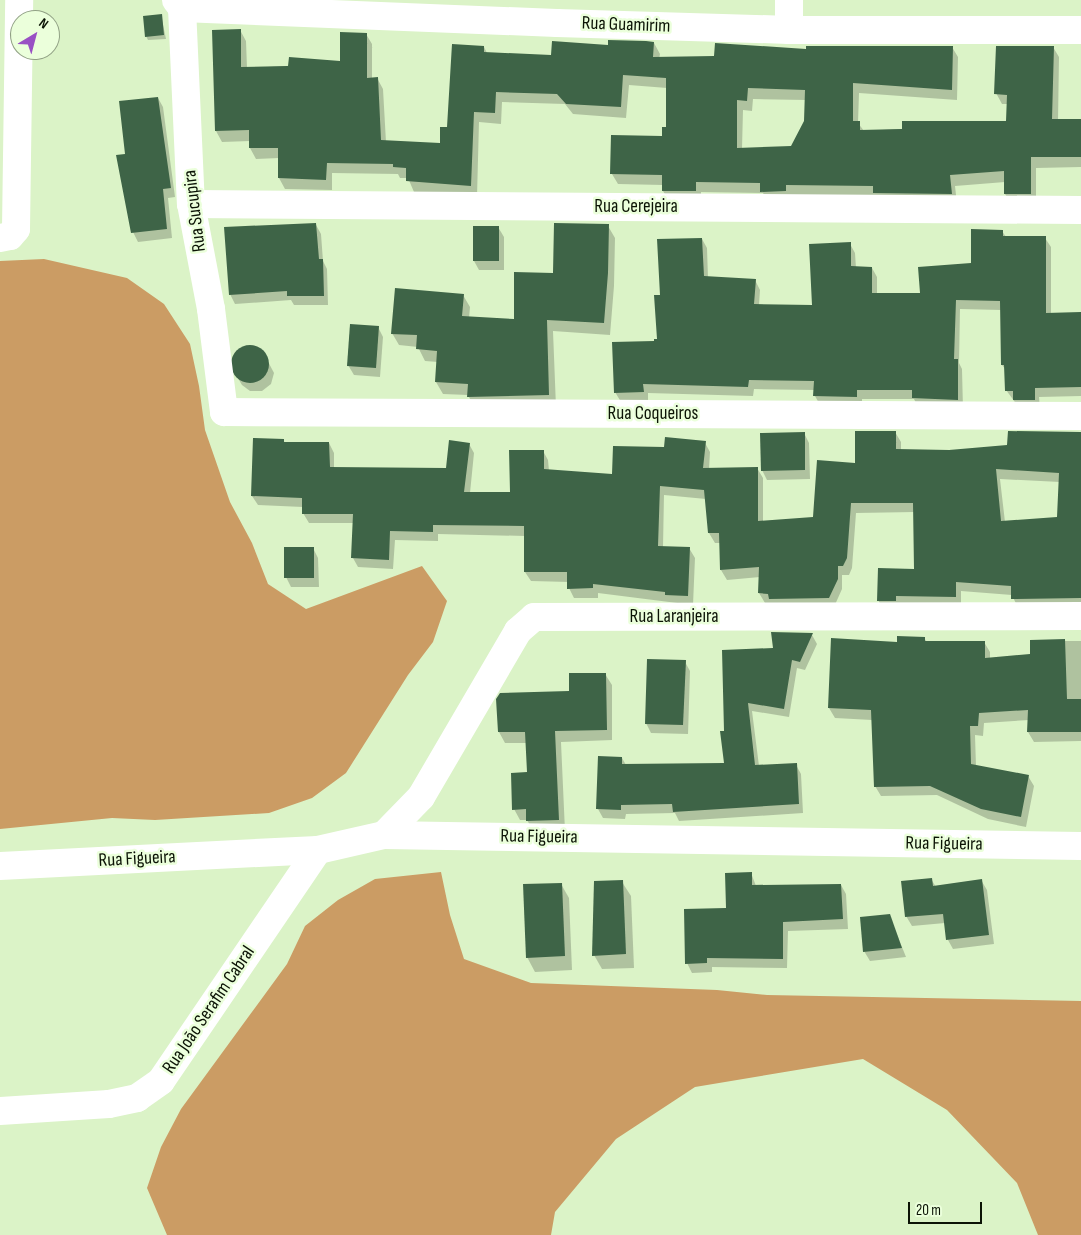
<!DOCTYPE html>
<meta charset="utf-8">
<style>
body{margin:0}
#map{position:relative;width:1081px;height:1235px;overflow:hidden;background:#dbf3c7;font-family:"Sofia Sans Condensed",sans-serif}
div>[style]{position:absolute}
.forest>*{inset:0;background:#cb9c64}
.shadow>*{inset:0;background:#0003}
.building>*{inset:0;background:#3e6447}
.round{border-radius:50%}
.street>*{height:28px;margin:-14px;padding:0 14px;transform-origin:14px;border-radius:14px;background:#fff}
span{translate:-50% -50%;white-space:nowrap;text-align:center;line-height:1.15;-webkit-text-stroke:5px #ebffdb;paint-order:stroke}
.street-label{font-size:19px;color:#0b1305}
.north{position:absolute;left:10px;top:10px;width:50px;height:50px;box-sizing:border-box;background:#ebffdb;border:1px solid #91a185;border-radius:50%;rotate:37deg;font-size:14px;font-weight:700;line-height:20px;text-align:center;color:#0b1305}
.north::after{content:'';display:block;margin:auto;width:18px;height:22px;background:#9950c4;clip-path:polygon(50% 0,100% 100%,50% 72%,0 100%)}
.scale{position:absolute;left:908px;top:1202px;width:74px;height:22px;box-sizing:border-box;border:2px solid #0b1305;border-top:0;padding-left:6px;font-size:15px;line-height:18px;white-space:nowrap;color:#0b1305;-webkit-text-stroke:4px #ebffdb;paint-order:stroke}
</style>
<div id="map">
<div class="forest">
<i style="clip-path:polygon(44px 259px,127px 278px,164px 304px,190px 344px,199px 386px,205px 430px,230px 502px,252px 543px,268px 584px,306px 609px,422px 566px,447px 601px,433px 642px,408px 675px,346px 773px,312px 798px,269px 813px,155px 820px,112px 818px,0 829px,0 261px)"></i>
<i style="clip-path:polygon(441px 872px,450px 915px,464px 959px,531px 983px,717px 990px,767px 995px,1081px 1001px,1081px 1235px,1038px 1235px,1017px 1183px,947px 1110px,863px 1059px,695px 1087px,616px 1139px,555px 1212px,551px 1235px,167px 1235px,147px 1188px,161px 1147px,181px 1109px,287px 964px,305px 926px,338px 900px,375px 879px)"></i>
</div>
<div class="shadow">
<i style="clip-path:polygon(161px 15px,166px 39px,148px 40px,146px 36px)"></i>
<i style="clip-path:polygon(evenodd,240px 30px,246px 41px,247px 68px,341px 63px,366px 34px,372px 44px,372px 79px,377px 78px,383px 89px,386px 142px,441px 144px,484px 47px,487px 53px,552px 56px,609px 47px,654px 43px,660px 54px,659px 59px,715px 58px,807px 50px,952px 47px,958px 57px,957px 100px,859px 93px,858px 123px,864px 131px,1007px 123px,1008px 104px,1002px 104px,996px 93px,1053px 47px,1059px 57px,1058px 121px,1081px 121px,1081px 167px,1036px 168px,1036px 204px,1012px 204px,1005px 194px,1005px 182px,955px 186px,957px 204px,768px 202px,763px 193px,701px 192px,701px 202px,669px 201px,663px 191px,663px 185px,618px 184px,612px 174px,663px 137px,668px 128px,667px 88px,629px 85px,626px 118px,573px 114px,565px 104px,502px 102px,501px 124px,479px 122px,477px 197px,414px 192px,408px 178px,400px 178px,398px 174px,332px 173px,332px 190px,285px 189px,279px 178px,279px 158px,256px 159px,250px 148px,250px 141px,222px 142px,216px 131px,214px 31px,240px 30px,753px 99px,806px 100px,806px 121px,791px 148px,742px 149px,743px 110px,752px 111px,753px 99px)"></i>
<i style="clip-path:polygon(158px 98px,163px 107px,175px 197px,168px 198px,172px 238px,138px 242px,133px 232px,127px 155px)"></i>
<i style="clip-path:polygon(316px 225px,321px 234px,323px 261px,327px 269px,328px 305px,294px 305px,291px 300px,235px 304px,230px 294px)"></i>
<i style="clip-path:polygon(608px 226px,615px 238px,614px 286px,610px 335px,553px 331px,556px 407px,475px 409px,468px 395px,443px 394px,436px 382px,438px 362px,425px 361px,418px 347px,399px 345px,392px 333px,463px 295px,470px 307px,469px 318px,515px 321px,554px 274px)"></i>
<i style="clip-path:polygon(498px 227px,504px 237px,504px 270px,479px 270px,474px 261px)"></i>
<i style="clip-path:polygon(1002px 231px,1006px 237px,1045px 238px,1051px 247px,1051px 314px,1081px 314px,1081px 396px,1039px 397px,1040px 409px,1020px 409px,1006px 390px,1006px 370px,1002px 365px,1001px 310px,960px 309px,959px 363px,962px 369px,963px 409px,918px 407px,914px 399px,862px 399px,862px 406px,820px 405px,815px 396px,815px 390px,754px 389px,753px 396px,648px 393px,648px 401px,621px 402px,615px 392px,658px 340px,661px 296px,702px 239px,707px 248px,708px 278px,755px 280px,760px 290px,759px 305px,813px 306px,850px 244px,855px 253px,856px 268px,872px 268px,877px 277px,877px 294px,922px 294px,972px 264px)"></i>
<i style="clip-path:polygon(378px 327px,383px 337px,380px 377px,354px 375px,348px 365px)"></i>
<i style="clip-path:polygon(247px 346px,253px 347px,263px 352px,274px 373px,271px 384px,262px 391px,250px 391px,242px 385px,236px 375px,234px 356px,237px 352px)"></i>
<i style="clip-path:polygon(evenodd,895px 432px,901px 442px,901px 450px,949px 452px,1008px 446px,1081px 433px,1081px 609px,1018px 608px,1012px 595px,961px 591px,961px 607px,884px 610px,878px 600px,915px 570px,915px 512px,856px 513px,852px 568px,849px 575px,842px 575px,842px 589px,834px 607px,765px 603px,759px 593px,760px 577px,727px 580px,721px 570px,721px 543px,715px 543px,709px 533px,706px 499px,664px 495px,663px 547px,689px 548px,695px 558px,693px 605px,598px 593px,598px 598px,574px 598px,569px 588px,569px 582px,531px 581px,525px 572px,525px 536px,438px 534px,438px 541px,395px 540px,393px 569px,358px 567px,353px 558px,354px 523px,309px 523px,303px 513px,303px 507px,258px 505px,252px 496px,284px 441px,285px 444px,329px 443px,334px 453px,334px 468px,447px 470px,469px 444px,474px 453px,470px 493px,511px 494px,543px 451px,548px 460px,549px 471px,614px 475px,665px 449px,705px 443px,710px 452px,709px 469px,757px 468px,763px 478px,763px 522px,814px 518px,856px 465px,895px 432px,1000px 479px,1060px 482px,1058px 518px,1005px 522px,1000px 479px)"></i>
<i style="clip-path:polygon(804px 433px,809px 443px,810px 479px,767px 480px,762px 470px)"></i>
<i style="clip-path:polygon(313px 548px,318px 558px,319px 587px,291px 587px,286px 577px)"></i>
<i style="clip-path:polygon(812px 635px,817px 644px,805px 670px,797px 668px,789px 717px,752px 711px,759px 766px,796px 765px,801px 774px,803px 813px,679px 821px,675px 813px,626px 814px,625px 819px,603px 818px,598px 809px,622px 758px,626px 765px,725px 764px,725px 732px,774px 649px)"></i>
<i style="clip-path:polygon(924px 638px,927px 642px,984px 642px,990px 652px,990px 659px,1031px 656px,1031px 641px,1081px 641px,1081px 741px,1034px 742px,1028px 732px,1029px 720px,984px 723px,983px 736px,975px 735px,976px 766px,1028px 776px,1034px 786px,1026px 827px,988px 819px,937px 795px,881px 796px,875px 786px,872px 720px,835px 718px,829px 708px,898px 643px)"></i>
<i style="clip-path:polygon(685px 662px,690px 671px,688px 734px,651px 733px,646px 723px)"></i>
<i style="clip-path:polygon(605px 674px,612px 685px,612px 740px,561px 742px,565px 831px,534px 832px,527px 820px,520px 820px,514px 809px,528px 773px,527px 743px,505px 743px,499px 732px,498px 699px,570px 692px)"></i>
<i style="clip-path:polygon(751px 873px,756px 886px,841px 885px,846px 894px,848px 929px,788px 931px,787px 968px,712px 967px,712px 972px,692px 973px,687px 963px)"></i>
<i style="clip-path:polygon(931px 879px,936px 887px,981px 880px,987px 890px,994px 944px,953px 949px,948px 940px,945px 923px,912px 926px,906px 916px)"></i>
<i style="clip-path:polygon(622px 882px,631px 896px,634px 968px,602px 969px,594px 955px)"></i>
<i style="clip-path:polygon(561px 884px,569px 898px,572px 970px,535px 972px,527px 957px)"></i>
<i style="clip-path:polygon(889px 915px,906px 957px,870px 961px,864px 951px)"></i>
</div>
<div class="building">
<i style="clip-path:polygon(162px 14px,164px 35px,145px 37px,143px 16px)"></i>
<i style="clip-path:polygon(evenodd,241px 29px,241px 67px,288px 66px,289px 57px,340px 61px,340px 32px,367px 33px,367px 78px,378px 77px,381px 140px,440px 143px,440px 127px,447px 127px,452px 44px,484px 46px,484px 52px,551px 55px,552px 41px,608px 45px,608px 40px,646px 41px,654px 42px,653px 57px,714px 56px,715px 43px,806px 49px,806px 46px,953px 46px,952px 90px,853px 83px,853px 121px,860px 121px,860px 130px,902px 129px,902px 121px,1006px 121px,1007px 95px,994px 94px,996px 46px,1054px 46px,1052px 119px,1081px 119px,1081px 157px,1031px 157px,1031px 194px,1004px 194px,1004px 171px,950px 175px,952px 194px,873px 193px,873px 186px,786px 185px,786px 191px,760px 192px,760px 183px,696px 182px,696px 191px,662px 191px,662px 175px,610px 174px,611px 135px,662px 136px,662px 127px,666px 127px,666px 78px,623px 75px,621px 107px,566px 104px,557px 94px,496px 92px,495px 113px,474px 112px,471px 186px,406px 181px,406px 168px,393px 167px,393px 164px,327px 163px,326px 180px,278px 178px,278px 148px,249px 148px,249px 130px,215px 131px,212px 30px,241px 29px,748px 88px,805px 90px,804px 121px,791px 146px,737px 148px,737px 100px,747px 101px,748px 88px)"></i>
<i style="clip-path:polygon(158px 97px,171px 188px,163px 189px,167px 229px,131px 233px,116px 155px,125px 154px,119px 101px)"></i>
<i style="clip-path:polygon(316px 223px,319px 259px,323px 259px,324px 296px,287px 296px,287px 291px,229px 295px,224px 227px)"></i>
<i style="clip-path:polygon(554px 223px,609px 224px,608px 273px,604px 323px,547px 320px,549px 395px,467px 397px,468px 384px,435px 382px,437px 351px,416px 349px,417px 335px,391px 334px,395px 288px,464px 294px,462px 316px,514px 319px,514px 272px,553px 273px)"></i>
<i style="clip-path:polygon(473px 226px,499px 226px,499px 261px,473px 261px)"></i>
<i style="clip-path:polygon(971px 229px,1003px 230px,1003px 236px,1046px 236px,1046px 313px,1081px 312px,1081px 387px,1035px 388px,1035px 400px,1013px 400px,1013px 391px,1005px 391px,1004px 365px,1001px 365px,1000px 301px,956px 300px,954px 359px,958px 359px,958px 400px,912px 398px,912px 390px,857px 390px,857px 397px,813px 396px,814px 381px,749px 380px,748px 387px,643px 384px,644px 392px,614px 393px,612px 342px,654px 341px,654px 339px,657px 339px,654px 295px,660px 295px,657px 239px,702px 238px,704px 276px,756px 279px,754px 304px,812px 305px,809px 244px,851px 242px,851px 266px,872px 267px,872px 293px,920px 293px,918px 267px,971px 263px)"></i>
<i style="clip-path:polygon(350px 324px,379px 326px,376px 368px,347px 366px)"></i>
<i class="round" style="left:231px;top:345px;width:38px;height:38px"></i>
<i style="clip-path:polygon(evenodd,855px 431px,896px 431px,896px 449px,949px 450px,1007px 445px,1008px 431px,1081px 432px,1081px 598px,1011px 599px,1011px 586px,956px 582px,956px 597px,896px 596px,896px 601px,877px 601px,878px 568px,914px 569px,913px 503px,851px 503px,847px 558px,843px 566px,838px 566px,838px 579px,829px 598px,769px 599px,768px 594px,758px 593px,759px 567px,720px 570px,719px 533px,708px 533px,704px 490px,660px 486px,658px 546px,690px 547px,688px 596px,665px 595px,665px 592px,593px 584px,593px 588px,567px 589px,567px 572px,524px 572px,524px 526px,433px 525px,433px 532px,390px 531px,389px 560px,351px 558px,353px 514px,302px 514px,302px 498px,251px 496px,253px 438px,284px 439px,284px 442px,329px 442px,330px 467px,446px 468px,449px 440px,470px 443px,464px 492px,510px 492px,509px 450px,544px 450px,544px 469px,612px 474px,613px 446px,664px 447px,665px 437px,706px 441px,703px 468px,758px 467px,758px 521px,813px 517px,817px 460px,855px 463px,855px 431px,996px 469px,1059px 473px,1057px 517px,1001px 521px,996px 469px)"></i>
<i style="clip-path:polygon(805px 432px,805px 470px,761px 471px,760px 433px)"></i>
<i style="clip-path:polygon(284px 547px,314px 547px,314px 578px,284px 578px)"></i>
<i style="clip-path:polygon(771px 632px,813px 633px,800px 662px,792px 660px,784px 709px,748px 703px,755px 765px,797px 763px,799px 804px,673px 812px,672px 804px,621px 805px,621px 810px,596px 809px,598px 756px,622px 757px,622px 764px,724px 763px,720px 731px,724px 731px,722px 650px,773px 648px)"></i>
<i style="clip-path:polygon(897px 636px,925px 637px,925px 641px,985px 641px,985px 658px,1030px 654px,1030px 640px,1065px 639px,1067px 699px,1081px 699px,1081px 732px,1027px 732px,1028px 710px,979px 713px,978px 726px,970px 726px,971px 764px,1029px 775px,1021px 817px,981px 809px,930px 786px,874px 787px,871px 710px,828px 708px,831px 638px,897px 642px)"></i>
<i style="clip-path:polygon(647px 659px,686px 660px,683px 725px,645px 724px)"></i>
<i style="clip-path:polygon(569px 673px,606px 673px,607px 730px,555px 731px,559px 820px,526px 821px,526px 809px,512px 810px,511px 773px,527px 772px,525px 732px,498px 732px,496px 699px,500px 693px,569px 691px)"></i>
<i style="clip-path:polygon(752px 872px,752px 885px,841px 884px,843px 919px,783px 922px,783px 959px,707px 958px,707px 963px,685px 964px,684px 909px,726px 908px,725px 873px)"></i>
<i style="clip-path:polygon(932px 878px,933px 886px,982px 879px,989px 935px,946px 940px,943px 914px,905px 917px,901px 881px)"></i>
<i style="clip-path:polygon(623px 880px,626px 954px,592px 956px,594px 881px)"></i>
<i style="clip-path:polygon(562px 883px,565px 956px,526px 958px,523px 884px)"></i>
<i style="clip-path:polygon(890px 914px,902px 948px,863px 952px,860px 917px)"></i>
</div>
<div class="street">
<i style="left:176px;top:0;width:10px;rotate:53deg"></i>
<i style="left:182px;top:8px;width:375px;rotate:2.3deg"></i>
<i style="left:557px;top:23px;width:232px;rotate:1.7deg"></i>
<i style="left:789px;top:30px;width:292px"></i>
<i style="left:182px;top:8px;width:196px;rotate:87.4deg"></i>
<i style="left:191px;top:204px;width:107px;rotate:79.2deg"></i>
<i style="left:211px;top:309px;width:104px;rotate:82.8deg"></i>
<i style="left:224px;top:412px;width:857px;rotate:0.27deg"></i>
<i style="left:789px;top:30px;width:30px;rotate:-90deg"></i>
<i style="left:191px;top:204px;width:890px;rotate:0.39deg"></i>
<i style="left:0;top:238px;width:10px;rotate:-11deg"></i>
<i style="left:10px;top:236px;width:9px;rotate:-49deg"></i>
<i style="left:16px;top:229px;width:229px;rotate:-89.2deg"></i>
<i style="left:384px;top:835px;width:53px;rotate:-45.8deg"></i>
<i style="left:421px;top:797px;width:192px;rotate:-59.7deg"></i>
<i style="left:518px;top:631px;width:21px;rotate:-41deg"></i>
<i style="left:534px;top:617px;width:547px;rotate:-0.1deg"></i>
<i style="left:0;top:866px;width:318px;rotate:-2.9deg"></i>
<i style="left:318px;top:850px;width:68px;rotate:-12.8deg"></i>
<i style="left:384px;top:835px;width:697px;rotate:0.9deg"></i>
<i style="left:0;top:1111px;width:109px;rotate:-3.7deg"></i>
<i style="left:109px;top:1104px;width:29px;rotate:-12deg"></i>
<i style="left:137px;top:1098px;width:29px;rotate:-35deg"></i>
<i style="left:161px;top:1081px;width:279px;rotate:-55.8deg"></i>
</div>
<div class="street-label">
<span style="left:626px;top:25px;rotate:2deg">Rua Guamirim</span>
<span style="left:636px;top:207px">Rua Cerejeira</span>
<span style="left:195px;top:211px;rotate:-97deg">Rua Sucupira</span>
<span style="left:653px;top:414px">Rua Coqueiros</span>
<span style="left:674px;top:617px">Rua Laranjeira</span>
<span style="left:539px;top:837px;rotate:1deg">Rua Figueira</span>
<span style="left:944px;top:844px;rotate:1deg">Rua Figueira</span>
<span style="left:137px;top:859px;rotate:-3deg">Rua Figueira</span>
<span style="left:209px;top:1010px;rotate:-56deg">Rua João Serafim Cabral</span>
</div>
<div class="north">N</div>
<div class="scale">20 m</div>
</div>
